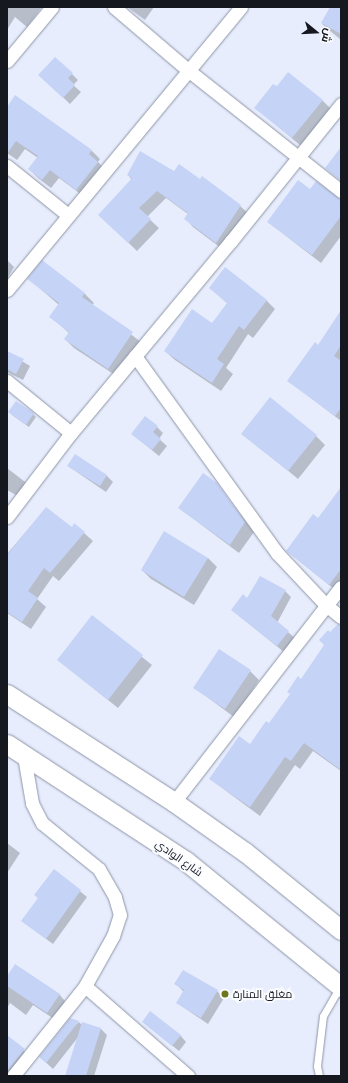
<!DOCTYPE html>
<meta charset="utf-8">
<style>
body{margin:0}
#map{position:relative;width:348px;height:1083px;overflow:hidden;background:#e7edfd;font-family:Montserrat,Cairo,sans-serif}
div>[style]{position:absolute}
.shadow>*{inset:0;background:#0003}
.building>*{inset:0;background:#c5d3f6}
.roads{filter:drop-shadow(0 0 1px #8e95a7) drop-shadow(0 0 1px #8e95a7)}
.lane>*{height:7px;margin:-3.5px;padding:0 3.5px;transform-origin:3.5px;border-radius:3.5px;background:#fff}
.street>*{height:13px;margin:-6.5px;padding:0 6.5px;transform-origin:6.5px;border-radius:6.5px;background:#fff}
.secondary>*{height:19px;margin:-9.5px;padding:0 9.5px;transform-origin:9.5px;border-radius:9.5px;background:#fff}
.dots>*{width:11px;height:11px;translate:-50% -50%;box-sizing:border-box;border:2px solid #f9fbff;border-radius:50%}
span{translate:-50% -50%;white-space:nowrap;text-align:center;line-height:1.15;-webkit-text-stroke:4px #f9fbff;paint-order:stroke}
.street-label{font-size:11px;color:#16181f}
.poi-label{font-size:11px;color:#16181f}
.left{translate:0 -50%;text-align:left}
.frame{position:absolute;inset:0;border:8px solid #16181f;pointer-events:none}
.north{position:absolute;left:296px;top:12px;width:40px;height:40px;-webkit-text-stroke:3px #f9fbff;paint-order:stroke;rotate:108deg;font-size:11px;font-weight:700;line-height:16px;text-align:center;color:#16181f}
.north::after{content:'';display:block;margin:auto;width:14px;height:18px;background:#16181f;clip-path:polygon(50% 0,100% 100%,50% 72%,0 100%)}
</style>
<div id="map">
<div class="shadow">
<i style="clip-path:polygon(7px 7px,42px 7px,27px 27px,15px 17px,7px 30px)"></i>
<i style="clip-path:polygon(127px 7px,154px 7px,145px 20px)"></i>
<i style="clip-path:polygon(331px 7px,341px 7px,341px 40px,322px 24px)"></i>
<i style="clip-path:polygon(72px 74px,78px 80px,73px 85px,81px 92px,70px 104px,46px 81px)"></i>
<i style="clip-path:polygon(322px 100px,331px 109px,301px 146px,256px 108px)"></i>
<i style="clip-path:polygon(7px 109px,92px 151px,100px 159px,98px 162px,107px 171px,86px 198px,59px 178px,51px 188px,38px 178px,29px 169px,38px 158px,25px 149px,17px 160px,7px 153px)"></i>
<i style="clip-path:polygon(174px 172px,240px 206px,249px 214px,225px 251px,193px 227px,185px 218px,188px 214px,166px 198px,147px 217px,159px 228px,137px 251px,108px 223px,132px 180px,128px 175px)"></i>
<i style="clip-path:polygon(310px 191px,341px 198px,341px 236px,321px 263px,268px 222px)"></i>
<i style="clip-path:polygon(7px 260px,14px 267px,7px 279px)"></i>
<i style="clip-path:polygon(42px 262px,85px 294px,94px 303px,92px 305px,141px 342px,118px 377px,74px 348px,65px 339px,69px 333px,51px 317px,59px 305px,29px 279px)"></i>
<i style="clip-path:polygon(210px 288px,266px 300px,275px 309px,253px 338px,248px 334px,226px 368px,233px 374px,221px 391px,175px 360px,165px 351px,212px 324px,228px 304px)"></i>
<i style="clip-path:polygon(341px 317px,341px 421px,289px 381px)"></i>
<i style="clip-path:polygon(7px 352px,30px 366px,23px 380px,7px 372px)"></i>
<i style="clip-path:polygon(33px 414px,36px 417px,29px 427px,12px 415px)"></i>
<i style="clip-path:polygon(157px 427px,163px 433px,159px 439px,167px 446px,159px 456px,132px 434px)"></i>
<i style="clip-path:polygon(243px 433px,316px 436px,325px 445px,298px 479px)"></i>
<i style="clip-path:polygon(68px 466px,106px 475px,113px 482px,106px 492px)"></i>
<i style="clip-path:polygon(7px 468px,29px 485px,21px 498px,7px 490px)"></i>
<i style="clip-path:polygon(216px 484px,254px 532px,239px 553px,179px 508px)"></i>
<i style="clip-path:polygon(341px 489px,341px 590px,339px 593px,287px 551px,318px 520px)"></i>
<i style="clip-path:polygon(46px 508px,72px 528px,84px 533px,93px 541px,59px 581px,53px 576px,37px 599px,46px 607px,31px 629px,7px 613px,7px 554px)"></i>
<i style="clip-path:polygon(208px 558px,217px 567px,194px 605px,151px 579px,142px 570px)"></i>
<i style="clip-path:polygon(285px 591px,291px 597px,277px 623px,295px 638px,284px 652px,239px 616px,248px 599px)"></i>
<i style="clip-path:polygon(92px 617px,152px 665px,118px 708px,58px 660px)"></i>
<i style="clip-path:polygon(341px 624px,341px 771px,313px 751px,300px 769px,295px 765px,260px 816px,210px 779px,250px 745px,270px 724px,325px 645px,331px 634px)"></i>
<i style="clip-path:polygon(250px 671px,259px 680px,234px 717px,195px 688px)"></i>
<i style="clip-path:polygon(7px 843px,20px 853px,7px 873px)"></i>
<i style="clip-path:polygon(54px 870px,87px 897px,53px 944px,22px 921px,39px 898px)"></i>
<i style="clip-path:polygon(7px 978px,59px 994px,65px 1001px,54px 1019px,33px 1005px,26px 1015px,10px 1003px,7px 1008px)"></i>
<i style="clip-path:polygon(176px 984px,217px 991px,224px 998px,208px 1024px,177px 1003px,184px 992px)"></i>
<i style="clip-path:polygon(79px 1022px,82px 1025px,101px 1029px,107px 1035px,94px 1076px,67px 1076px,79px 1036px,53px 1069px,40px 1057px)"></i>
<i style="clip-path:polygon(143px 1022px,180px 1035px,186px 1042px,179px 1051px)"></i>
<i style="clip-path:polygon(7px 1036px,30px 1056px,7px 1076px)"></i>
</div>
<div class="building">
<i style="clip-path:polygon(330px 7px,341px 7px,341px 34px,321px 23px)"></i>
<i style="clip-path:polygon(55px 57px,73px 73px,68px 78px,75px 85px,63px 98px,38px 75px)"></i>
<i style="clip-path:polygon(288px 72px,323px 100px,292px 138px,254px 108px,273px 84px,277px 86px)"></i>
<i style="clip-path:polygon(15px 95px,92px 150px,89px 154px,98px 162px,76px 190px,50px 170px,42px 180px,28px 169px,38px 156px,16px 141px,7px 154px,7px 107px)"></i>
<i style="clip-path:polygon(341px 147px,341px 181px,325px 168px)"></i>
<i style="clip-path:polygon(140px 151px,174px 171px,179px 164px,200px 179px,202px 176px,241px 205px,216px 243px,184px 219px,188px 213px,157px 191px,139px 208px,151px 219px,128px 243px,98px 215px,132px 178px,127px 175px)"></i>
<i style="clip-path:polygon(298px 180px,310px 189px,316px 181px,341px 199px,341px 216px,312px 255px,267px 222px)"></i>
<i style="clip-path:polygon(42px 260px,85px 293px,82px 297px,133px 332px,108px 369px,64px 339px,69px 332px,49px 317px,59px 303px,27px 279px)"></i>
<i style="clip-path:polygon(225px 267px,267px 300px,244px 330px,239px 326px,217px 359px,224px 364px,212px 383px,164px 351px,192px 309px,212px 323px,227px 303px,209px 288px)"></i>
<i style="clip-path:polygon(341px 310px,341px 345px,334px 356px,341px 361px,341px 408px,335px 416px,287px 381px,315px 342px,318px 345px)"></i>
<i style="clip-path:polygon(7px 351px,24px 359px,16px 374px,7px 369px)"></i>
<i style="clip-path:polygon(270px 397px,317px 435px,288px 471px,241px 434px)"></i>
<i style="clip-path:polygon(16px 401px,34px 413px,26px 425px,8px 412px)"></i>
<i style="clip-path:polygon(145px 416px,158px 426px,153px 432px,161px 439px,152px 450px,131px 434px)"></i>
<i style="clip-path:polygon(75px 454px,107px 475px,100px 486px,67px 466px)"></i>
<i style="clip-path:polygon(203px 473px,217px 483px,245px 522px,230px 545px,178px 508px)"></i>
<i style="clip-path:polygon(341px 487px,341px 569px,329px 585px,286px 551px,313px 514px,318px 518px)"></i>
<i style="clip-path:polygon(46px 507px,72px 527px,74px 523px,85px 532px,50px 573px,44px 568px,28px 591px,38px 598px,22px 622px,7px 612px,7px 555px)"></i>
<i style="clip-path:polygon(164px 531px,208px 558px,184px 597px,141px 570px)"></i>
<i style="clip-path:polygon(260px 576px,286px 590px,271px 616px,289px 631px,277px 646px,231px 610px,243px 594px,247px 598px)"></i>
<i style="clip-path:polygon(92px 615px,143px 655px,108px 700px,57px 660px)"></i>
<i style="clip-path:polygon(338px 624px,341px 625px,341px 770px,304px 743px,291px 761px,285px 757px,250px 807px,209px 779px,239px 736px,250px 744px,266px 721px,269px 723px,290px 694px,287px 692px,298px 676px,301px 679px,324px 645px,319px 640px,328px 630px,330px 632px)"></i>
<i style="clip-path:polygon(219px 649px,251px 670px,225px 709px,193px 688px)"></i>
<i style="clip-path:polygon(54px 869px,81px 890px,46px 939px,21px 921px,38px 898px,34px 895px)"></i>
<i style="clip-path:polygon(15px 964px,60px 994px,47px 1013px,7px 986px,7px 976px)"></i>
<i style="clip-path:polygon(183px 970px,218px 990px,201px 1018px,176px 1003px,184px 990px,174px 984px)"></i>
<i style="clip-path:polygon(150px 1011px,181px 1035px,172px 1046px,142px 1022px)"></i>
<i style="clip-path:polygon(70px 1018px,79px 1021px,46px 1063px,39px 1057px)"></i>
<i style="clip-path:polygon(82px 1022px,101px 1028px,86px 1076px,65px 1076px)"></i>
<i style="clip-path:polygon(7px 1035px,25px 1049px,7px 1071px)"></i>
</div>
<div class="roads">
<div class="lane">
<i style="left:319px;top:1076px;width:10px;rotate:-101deg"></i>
<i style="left:317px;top:1066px;width:50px;rotate:-83.2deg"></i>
<i style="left:323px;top:1016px;width:34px;rotate:-60deg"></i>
</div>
<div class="street">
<i style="left:114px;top:7px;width:99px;rotate:40.5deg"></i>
<i style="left:189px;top:71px;width:194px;rotate:38.3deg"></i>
<i style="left:7px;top:61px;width:70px;rotate:-50.2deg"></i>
<i style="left:7px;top:166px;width:78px;rotate:38.8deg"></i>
<i style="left:7px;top:290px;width:367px;rotate:-50.4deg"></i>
<i style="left:135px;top:356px;width:243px;rotate:54.2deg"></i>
<i style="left:277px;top:553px;width:71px;rotate:46.7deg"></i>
<i style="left:326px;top:605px;width:19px;rotate:39deg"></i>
<i style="left:7px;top:381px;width:82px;rotate:39.1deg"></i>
<i style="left:7px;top:517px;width:106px;rotate:-52.7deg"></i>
<i style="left:71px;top:433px;width:250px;rotate:-50.2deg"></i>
<i style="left:231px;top:241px;width:176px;rotate:-51.2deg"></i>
<i style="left:174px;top:802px;width:272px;rotate:-52.2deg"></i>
<i style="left:85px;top:986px;width:137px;rotate:41.1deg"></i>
<i style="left:13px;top:1076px;width:115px;rotate:-51.3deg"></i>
<i style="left:85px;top:986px;width:57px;rotate:-60.8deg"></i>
<i style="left:113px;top:936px;width:22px;rotate:-72deg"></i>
<i style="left:120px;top:915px;width:19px;rotate:-106deg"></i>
<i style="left:115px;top:897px;width:32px;rotate:-120deg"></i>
<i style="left:99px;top:869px;width:73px;rotate:-141.1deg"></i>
<i style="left:42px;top:823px;width:22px;rotate:-117deg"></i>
<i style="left:32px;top:803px;width:48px;rotate:-99.7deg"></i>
</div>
<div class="secondary">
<i style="left:7px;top:694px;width:199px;rotate:32.9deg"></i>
<i style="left:174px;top:802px;width:87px;rotate:35.2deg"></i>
<i style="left:245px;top:852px;width:124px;rotate:39.1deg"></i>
<i style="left:7px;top:744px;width:214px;rotate:33.2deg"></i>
<i style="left:186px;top:861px;width:200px;rotate:39.1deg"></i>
</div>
</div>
<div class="dots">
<i style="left:225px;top:994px;background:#6f751d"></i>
</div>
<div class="street-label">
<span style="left:179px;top:858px;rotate:35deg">شارع الوادي</span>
</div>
<div class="poi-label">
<span class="left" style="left:233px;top:994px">مغلق المنارة</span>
</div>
<div class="frame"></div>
<div class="north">ش</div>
</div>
